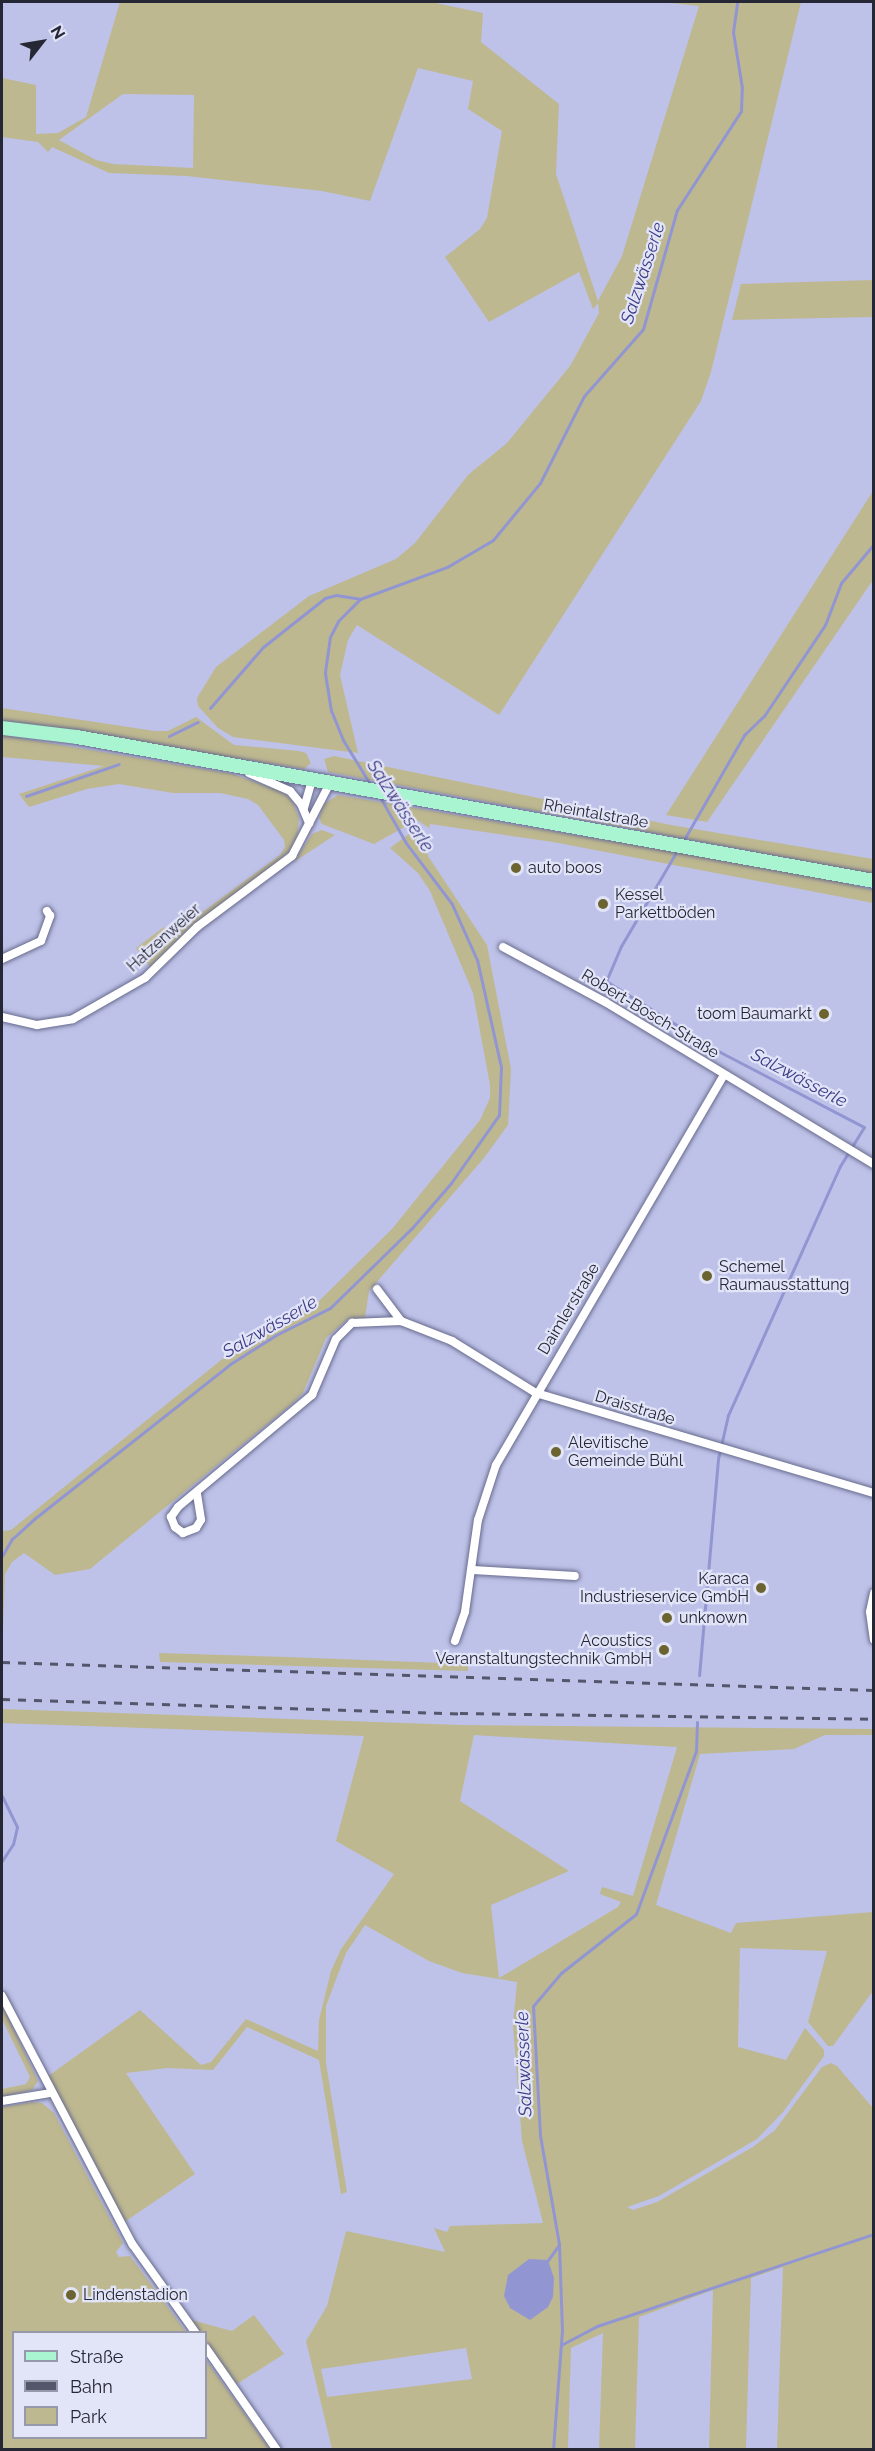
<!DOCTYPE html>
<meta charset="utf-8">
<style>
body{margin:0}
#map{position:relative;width:875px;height:2451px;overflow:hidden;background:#bec2e8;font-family:Raleway,sans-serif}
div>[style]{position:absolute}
.green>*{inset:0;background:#beb890}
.water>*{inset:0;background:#9196d2}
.stream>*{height:3px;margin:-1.5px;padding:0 1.5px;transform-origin:1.5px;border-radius:1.5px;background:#9196d2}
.roads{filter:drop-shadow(0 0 2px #686b8d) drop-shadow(0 0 2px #686b8d)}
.street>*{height:8px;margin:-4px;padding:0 4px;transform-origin:4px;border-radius:4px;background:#fff}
.primary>*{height:14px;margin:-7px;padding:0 7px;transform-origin:7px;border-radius:7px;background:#a9f5d1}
.rail>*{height:3px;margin-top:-1.5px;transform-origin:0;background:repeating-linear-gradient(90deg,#54566b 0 8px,transparent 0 16px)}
.dots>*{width:16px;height:16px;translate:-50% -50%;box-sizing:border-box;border:3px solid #e2e4f8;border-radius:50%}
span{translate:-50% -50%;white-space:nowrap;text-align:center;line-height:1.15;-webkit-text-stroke:4.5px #e2e4f8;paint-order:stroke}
.street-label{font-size:16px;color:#262735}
.poi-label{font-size:16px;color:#262735}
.left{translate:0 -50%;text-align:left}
.right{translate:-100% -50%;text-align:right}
.water-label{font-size:18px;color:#3e3c85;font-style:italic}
.frame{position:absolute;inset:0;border:3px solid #262735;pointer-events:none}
.legend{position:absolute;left:12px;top:2331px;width:195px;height:108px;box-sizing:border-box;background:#e2e4f8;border:2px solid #9798aa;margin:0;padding:8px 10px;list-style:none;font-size:18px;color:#262735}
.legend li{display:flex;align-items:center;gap:12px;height:30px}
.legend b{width:30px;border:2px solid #9798aa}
.north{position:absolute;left:12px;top:12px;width:60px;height:60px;-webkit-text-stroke:4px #e2e4f8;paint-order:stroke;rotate:59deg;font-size:16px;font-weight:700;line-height:24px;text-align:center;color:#262735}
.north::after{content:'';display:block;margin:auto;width:21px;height:27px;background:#262735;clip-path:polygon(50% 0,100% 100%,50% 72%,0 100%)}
</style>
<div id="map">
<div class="green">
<i style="clip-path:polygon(evenodd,120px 2px,431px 2px,483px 13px,481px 42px,559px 104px,556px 174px,598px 301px,622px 256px,699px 6px,661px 2px,801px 2px,711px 372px,701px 401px,499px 715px,357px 625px,348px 640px,340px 675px,358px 753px,233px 737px,218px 728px,198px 706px,197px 698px,216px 667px,309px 596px,396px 559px,415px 543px,468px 475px,507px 443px,570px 366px,599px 313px,598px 303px,593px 309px,579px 272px,489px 322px,445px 257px,480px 229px,487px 218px,502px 131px,468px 109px,473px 81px,418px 68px,370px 201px,322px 191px,187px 176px,109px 173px,52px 147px,48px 152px,38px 142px,2px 137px,2px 78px,36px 85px,36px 134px,58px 133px,86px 117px,120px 2px,123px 94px,194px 95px,193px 168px,113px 164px,96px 160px,59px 140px,123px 94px)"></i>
<i style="clip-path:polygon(873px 280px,873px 317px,732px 320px,741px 284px)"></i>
<i style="clip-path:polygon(873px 491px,873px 580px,707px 822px,666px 815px)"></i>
<i style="clip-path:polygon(2px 708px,155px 731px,168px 731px,196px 717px,234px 745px,299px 751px,306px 753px,311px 763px,304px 769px,2px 722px)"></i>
<i style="clip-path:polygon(2px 735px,233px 774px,281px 791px,292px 800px,299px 818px,298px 832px,293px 846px,280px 861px,190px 927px,150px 967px,136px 948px,164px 927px,171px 935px,280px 855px,285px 847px,284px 840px,258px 805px,248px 799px,220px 793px,173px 793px,119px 784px,87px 789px,29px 807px,19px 794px,104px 766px,2px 757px)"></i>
<i style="clip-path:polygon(334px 756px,671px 825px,873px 859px,873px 874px,328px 772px,324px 759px)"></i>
<i style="clip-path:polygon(338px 795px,812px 875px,873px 890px,873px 903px,553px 842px,430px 824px,429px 828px,417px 820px,374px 844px,322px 824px,319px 818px,324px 804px)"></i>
<i style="clip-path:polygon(417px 828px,426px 836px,428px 856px,487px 945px,511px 1069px,508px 1125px,484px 1158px,369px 1291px,365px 1318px,349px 1318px,326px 1338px,303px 1393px,293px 1403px,90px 1569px,55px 1575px,24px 1553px,12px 1562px,5px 1574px,2px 1658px,2px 1531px,11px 1530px,247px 1339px,319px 1301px,392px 1229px,480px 1120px,490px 1098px,490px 1085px,473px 993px,430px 891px,418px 873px,390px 848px)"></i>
<i style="clip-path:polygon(322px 830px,335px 835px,294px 862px,312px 834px)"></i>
<i style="clip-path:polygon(159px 1653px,288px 1657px,468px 1664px,468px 1671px,160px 1662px)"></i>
<i style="clip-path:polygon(evenodd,2px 1709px,461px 1725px,873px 1729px,873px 1735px,825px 1735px,794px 1749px,700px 1754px,656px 1905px,731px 1933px,736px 1923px,873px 1912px,873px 1991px,833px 2046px,828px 2046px,808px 2022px,827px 1951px,740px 1948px,738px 2047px,786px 2060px,805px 2028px,824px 2050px,824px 2056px,783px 2112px,757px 2139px,659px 2196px,627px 2207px,633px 2210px,657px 2202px,753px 2147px,775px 2130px,822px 2067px,831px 2063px,837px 2066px,873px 2108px,873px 2449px,777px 2449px,783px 2267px,751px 2278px,746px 2449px,709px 2449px,713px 2290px,639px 2317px,635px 2449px,599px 2449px,603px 2333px,571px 2348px,568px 2449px,332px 2449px,306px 2341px,327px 2306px,346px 2231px,445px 2252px,434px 2228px,447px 2232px,450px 2226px,543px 2223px,522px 2141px,513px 2025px,517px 1982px,462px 1973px,429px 1961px,365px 1925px,346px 1953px,326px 2006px,326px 2063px,347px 2192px,341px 2194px,319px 2060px,247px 2027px,213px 2070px,168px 2068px,126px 2073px,195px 2174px,123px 2223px,47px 2077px,140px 2010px,201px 2065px,211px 2062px,246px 2019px,318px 2051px,319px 2020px,331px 1971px,341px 1949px,394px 1874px,336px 1841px,364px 1736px,2px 1723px,2px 1709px,474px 1735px,677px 1747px,633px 1896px,602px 1887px,600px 1894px,621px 1902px,618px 1907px,499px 1978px,491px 1905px,569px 1871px,460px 1801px,474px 1735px,2px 1709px,466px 2348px,472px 2379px,327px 2397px,321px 2369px,466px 2348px)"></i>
<i style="clip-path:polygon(2px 2004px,38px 2081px,32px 2090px,2px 2097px,2px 2089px,26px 2084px,30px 2077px,2px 2019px)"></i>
<i style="clip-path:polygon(32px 2102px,42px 2103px,54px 2113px,123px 2243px,116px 2252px,119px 2257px,130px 2256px,186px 2332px,14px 2332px,14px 2438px,206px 2438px,206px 2360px,270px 2449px,2px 2449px,2px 2107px)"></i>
<i style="clip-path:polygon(254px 2315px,284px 2354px,237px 2384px,206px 2343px,206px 2332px,198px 2332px,188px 2319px,232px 2331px)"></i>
</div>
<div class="water">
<i style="clip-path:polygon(529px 2259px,548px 2260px,554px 2278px,553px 2297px,548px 2307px,530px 2320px,510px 2308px,504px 2296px,508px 2275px)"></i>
</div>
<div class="stream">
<i style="left:210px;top:708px;width:81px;rotate:-49deg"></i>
<i style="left:263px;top:647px;width:79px;rotate:-38.3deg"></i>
<i style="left:325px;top:598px;width:11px;rotate:-15deg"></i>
<i style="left:336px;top:595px;width:24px;rotate:9deg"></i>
<i style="left:169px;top:736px;width:32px;rotate:-26deg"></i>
<i style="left:370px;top:784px;width:52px;rotate:-121.5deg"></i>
<i style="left:343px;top:740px;width:31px;rotate:-112deg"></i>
<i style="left:331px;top:711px;width:39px;rotate:-99deg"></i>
<i style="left:325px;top:672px;width:35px;rotate:-82deg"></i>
<i style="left:330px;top:637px;width:18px;rotate:-63deg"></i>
<i style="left:338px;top:621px;width:31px;rotate:-45deg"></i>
<i style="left:360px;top:599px;width:93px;rotate:-20.2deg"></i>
<i style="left:447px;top:567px;width:53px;rotate:-30.4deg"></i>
<i style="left:493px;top:540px;width:74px;rotate:-50.5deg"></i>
<i style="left:540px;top:483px;width:97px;rotate:-63.2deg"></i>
<i style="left:584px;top:396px;width:89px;rotate:-48.6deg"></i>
<i style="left:643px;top:329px;width:124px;rotate:-74.1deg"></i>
<i style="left:677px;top:210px;width:118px;rotate:-57.1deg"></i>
<i style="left:741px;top:111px;width:23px;rotate:-88deg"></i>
<i style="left:742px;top:88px;width:57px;rotate:-99.1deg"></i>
<i style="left:733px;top:32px;width:30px;rotate:-82deg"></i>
<i style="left:26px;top:796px;width:98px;rotate:-19deg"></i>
<i style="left:682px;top:843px;width:125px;rotate:-60.1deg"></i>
<i style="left:744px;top:735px;width:28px;rotate:-44deg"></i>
<i style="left:764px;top:716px;width:110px;rotate:-56.2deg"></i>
<i style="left:825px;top:625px;width:45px;rotate:-69.1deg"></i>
<i style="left:841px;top:583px;width:51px;rotate:-49.8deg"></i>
<i style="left:678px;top:849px;width:113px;rotate:120.4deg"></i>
<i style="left:621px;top:946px;width:38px;rotate:113deg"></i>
<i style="left:606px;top:981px;width:134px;rotate:31.9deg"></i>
<i style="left:720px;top:1052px;width:162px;rotate:27.5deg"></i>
<i style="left:864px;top:1127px;width:46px;rotate:121.6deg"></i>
<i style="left:840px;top:1166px;width:273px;rotate:114.2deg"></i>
<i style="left:728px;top:1415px;width:45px;rotate:102.8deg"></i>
<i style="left:718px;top:1459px;width:217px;rotate:95deg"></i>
<i style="left:2px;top:1556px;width:20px;rotate:-60deg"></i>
<i style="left:12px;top:1539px;width:30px;rotate:-42deg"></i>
<i style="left:34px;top:1519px;width:250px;rotate:-38.3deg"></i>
<i style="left:230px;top:1364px;width:54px;rotate:-32.2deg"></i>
<i style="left:276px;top:1335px;width:60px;rotate:-26.6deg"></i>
<i style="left:330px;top:1308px;width:115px;rotate:-44.3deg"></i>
<i style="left:412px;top:1228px;width:60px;rotate:-49.1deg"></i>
<i style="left:451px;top:1183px;width:83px;rotate:-54.8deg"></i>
<i style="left:499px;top:1115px;width:48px;rotate:-87.6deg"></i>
<i style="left:501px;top:1067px;width:110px;rotate:-102.6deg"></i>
<i style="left:477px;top:960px;width:61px;rotate:-114.1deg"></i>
<i style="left:452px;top:904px;width:76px;rotate:-127deg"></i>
<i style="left:406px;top:843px;width:53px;rotate:-119.5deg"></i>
<i style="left:2px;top:1796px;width:34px;rotate:64deg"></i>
<i style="left:17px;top:1827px;width:17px;rotate:103deg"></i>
<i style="left:13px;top:1844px;width:20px;rotate:123deg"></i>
<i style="left:548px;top:2260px;width:19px;rotate:-54deg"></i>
<i style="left:561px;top:2345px;width:41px;rotate:-27.8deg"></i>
<i style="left:597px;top:2326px;width:292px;rotate:-18.4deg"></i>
<i style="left:553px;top:2450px;width:119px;rotate:-85.7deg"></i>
<i style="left:562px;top:2331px;width:87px;rotate:-92deg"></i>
<i style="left:559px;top:2244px;width:111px;rotate:-99.9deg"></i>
<i style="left:540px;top:2135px;width:129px;rotate:-93.1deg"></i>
<i style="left:533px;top:2006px;width:43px;rotate:-49.7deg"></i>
<i style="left:561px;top:1973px;width:95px;rotate:-38.2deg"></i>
<i style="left:636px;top:1914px;width:174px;rotate:-69.8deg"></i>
<i style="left:696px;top:1751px;width:29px;rotate:-88deg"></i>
</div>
<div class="roads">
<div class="street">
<i style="left:249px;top:773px;width:45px;rotate:23.7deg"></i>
<i style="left:290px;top:791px;width:17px;rotate:50deg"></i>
<i style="left:301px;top:804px;width:21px;rotate:67deg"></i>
<i style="left:304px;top:808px;width:29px;rotate:-74deg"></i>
<i style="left:503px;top:947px;width:116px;rotate:28.3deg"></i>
<i style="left:605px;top:1002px;width:314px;rotate:31.1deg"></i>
<i style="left:2px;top:959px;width:43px;rotate:-24.8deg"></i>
<i style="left:41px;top:941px;width:27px;rotate:-70deg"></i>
<i style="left:50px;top:916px;width:6px;rotate:-121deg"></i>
<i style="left:2px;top:1017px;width:36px;rotate:13deg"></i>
<i style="left:37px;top:1025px;width:36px;rotate:-9deg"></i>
<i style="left:73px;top:1019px;width:83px;rotate:-29.7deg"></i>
<i style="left:145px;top:978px;width:73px;rotate:-44.4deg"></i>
<i style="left:197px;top:927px;width:119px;rotate:-36.8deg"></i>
<i style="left:292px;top:856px;width:82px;rotate:-62.5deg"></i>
<i style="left:377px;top:1289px;width:40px;rotate:53deg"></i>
<i style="left:197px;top:1494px;width:26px;rotate:81deg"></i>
<i style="left:201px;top:1520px;width:9px;rotate:122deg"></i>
<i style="left:196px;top:1528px;width:14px;rotate:159deg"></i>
<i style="left:183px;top:1533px;width:10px;rotate:-143deg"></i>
<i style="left:175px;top:1527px;width:11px;rotate:-112deg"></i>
<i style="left:171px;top:1517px;width:12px;rotate:-55deg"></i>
<i style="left:178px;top:1507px;width:175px;rotate:-39.9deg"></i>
<i style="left:312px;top:1395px;width:61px;rotate:-66.8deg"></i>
<i style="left:336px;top:1339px;width:23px;rotate:-45deg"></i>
<i style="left:352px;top:1323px;width:49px;rotate:-2.3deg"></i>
<i style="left:401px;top:1321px;width:55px;rotate:21.4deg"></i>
<i style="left:452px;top:1341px;width:99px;rotate:31.8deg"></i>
<i style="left:536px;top:1393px;width:352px;rotate:16.5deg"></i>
<i style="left:473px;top:1570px;width:102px;rotate:3.4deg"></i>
<i style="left:874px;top:1593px;width:19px;rotate:102deg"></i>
<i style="left:870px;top:1612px;width:28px;rotate:82deg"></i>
<i style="left:455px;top:1641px;width:31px;rotate:-71deg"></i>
<i style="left:465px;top:1612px;width:93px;rotate:-82deg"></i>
<i style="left:478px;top:1520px;width:58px;rotate:-71.9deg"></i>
<i style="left:496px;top:1465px;width:450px;rotate:-59.7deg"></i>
<i style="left:2px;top:1996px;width:281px;rotate:62.3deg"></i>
<i style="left:133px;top:2245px;width:107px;rotate:54.5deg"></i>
<i style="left:2px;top:2101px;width:50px;rotate:-9.3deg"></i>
<i style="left:206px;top:2348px;width:124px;rotate:55.2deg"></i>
</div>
<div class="primary">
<i style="left:2px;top:728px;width:76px;rotate:6.8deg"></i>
<i style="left:77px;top:737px;width:810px;rotate:10.24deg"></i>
</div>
</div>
<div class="rail">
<i style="left:2px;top:1662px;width:872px;rotate:1.84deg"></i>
<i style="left:2px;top:1699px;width:458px;rotate:1.8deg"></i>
<i style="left:460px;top:1713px;width:414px;rotate:0.8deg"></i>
</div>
<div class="dots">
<i style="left:516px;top:868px;background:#6c6430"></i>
<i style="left:603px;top:904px;background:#6c6430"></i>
<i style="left:824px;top:1014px;background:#6c6430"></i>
<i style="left:707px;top:1276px;background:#6c6430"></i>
<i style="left:556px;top:1452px;background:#6c6430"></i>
<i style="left:761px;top:1588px;background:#6c6430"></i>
<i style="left:667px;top:1618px;background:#6c6430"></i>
<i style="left:664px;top:1650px;background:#6c6430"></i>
<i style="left:71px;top:2295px;background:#6c6430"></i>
</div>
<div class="street-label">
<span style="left:596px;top:814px;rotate:10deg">Rheintalstraße</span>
<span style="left:164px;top:938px;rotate:-42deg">Hatzenweier</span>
<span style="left:650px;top:1014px;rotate:31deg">Robert-Bosch-Straße</span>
<span style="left:569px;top:1309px;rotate:-59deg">Daimlerstraße</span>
<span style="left:635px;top:1408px;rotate:17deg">Draisstraße</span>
</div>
<div class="poi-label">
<span class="left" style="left:528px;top:868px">auto boos</span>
<span class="left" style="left:615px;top:904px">Kessel<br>Parkettböden</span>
<span class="right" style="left:812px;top:1014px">toom Baumarkt</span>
<span class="left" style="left:719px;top:1276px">Schemel<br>Raumausstattung</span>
<span class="left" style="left:568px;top:1452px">Alevitische<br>Gemeinde Bühl</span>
<span class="right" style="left:749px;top:1588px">Karaca<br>Industrieservice GmbH</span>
<span class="left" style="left:679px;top:1618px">unknown</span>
<span class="right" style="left:652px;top:1650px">Acoustics<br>Veranstaltungstechnik GmbH</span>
<span class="left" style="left:83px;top:2295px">Lindenstadion</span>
</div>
<div class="water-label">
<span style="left:643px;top:273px;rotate:-72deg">Salzwässerle</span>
<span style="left:400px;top:806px;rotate:57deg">Salzwässerle</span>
<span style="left:799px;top:1078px;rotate:28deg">Salzwässerle</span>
<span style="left:270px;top:1327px;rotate:-30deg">Salzwässerle</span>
<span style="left:524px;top:2064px;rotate:-92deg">Salzwässerle</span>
</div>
<div class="frame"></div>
<ul class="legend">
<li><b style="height:8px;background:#a9f5d1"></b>Straße</li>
<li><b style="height:8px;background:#54566b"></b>Bahn</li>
<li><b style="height:16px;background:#beb890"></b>Park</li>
</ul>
<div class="north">N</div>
</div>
